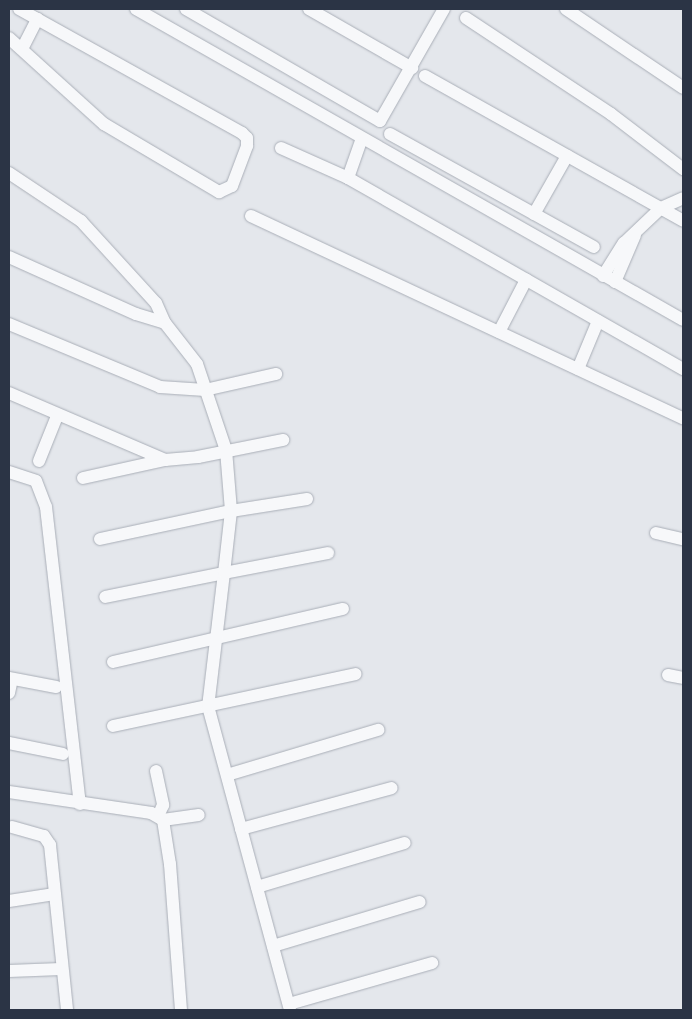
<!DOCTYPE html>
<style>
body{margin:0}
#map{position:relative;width:692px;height:1019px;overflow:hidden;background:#e4e7ec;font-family:Roboto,sans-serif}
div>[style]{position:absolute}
.roads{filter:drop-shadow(0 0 1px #a9aeb7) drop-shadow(0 0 1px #a9aeb7)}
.street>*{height:12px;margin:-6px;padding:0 6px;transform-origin:6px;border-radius:6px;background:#f7f8fa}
span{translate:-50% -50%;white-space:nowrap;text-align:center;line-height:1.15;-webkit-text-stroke:4px #f4f6f9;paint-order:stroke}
.frame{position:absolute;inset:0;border:10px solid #2b3445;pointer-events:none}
</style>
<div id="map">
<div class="roads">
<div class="street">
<i style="left:136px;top:9px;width:629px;rotate:29.62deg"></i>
<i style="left:186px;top:9px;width:224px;rotate:30deg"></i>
<i style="left:380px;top:121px;width:129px;rotate:-60.3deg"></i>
<i style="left:309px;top:9px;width:119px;rotate:29.8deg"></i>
<i style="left:566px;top:9px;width:141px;rotate:34deg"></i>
<i style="left:466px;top:18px;width:174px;rotate:33.5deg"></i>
<i style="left:611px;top:114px;width:91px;rotate:37.4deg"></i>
<i style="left:9px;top:38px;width:128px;rotate:42.2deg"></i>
<i style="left:104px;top:124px;width:134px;rotate:30.6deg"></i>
<i style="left:219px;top:192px;width:14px;rotate:-25deg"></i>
<i style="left:232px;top:186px;width:43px;rotate:-69.4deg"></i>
<i style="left:247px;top:146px;width:8px;rotate:-90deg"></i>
<i style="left:247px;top:138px;width:7px;rotate:-135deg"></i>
<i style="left:242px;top:133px;width:255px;rotate:-150.9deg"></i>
<i style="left:22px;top:49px;width:34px;rotate:-63deg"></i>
<i style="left:425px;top:76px;width:296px;rotate:29.3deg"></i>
<i style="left:390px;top:134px;width:233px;rotate:29deg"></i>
<i style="left:281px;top:148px;width:73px;rotate:24.1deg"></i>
<i style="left:348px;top:178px;width:386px;rotate:29.7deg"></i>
<i style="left:9px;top:173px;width:87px;rotate:33.7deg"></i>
<i style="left:81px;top:221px;width:111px;rotate:47.6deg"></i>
<i style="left:156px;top:303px;width:22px;rotate:66deg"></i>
<i style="left:165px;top:323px;width:52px;rotate:52deg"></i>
<i style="left:197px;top:364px;width:91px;rotate:71.4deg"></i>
<i style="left:226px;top:450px;width:61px;rotate:85.3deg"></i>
<i style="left:231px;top:511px;width:62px;rotate:96.4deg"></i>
<i style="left:224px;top:573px;width:121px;rotate:168.6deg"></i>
<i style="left:348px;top:178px;width:42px;rotate:-70.7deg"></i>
<i style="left:534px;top:214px;width:67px;rotate:-60.4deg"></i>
<i style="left:251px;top:216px;width:477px;rotate:25.1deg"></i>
<i style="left:9px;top:257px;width:139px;rotate:24.2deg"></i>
<i style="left:136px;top:314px;width:30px;rotate:17deg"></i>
<i style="left:603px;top:276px;width:39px;rotate:-58deg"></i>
<i style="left:624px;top:243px;width:51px;rotate:-43.4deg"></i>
<i style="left:661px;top:208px;width:24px;rotate:-24deg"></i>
<i style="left:615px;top:282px;width:51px;rotate:-66.9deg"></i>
<i style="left:9px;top:324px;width:164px;rotate:22.6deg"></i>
<i style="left:160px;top:387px;width:45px;rotate:3.8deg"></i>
<i style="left:205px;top:390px;width:73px;rotate:-12.7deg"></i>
<i style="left:499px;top:332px;width:59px;rotate:-62.6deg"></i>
<i style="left:578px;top:369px;width:52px;rotate:-67.4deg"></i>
<i style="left:9px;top:393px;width:170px;rotate:23.2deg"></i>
<i style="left:165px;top:460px;width:33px;rotate:-5deg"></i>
<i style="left:198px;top:457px;width:87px;rotate:-11.3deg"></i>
<i style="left:39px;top:461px;width:48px;rotate:-68.2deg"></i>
<i style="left:9px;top:472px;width:28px;rotate:18deg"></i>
<i style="left:36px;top:481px;width:28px;rotate:69deg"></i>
<i style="left:46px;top:507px;width:299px;rotate:83.5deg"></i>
<i style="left:83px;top:478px;width:84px;rotate:-12.4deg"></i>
<i style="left:656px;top:533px;width:28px;rotate:13deg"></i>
<i style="left:100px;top:539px;width:134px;rotate:-12.1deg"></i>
<i style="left:231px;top:511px;width:77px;rotate:-9deg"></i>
<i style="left:113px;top:662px;width:236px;rotate:-13deg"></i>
<i style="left:668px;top:675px;width:15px;rotate:11deg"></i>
<i style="left:9px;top:678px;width:48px;rotate:10.8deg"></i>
<i style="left:9px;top:693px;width:14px;rotate:-78deg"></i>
<i style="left:113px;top:726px;width:248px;rotate:-12.1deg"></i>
<i style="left:9px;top:743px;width:55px;rotate:11.5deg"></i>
<i style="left:156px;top:771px;width:35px;rotate:78deg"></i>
<i style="left:163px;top:805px;width:12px;rotate:114deg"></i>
<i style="left:227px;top:775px;width:158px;rotate:-16.6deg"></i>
<i style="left:9px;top:792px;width:144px;rotate:8.4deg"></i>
<i style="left:151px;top:813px;width:14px;rotate:30deg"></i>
<i style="left:163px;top:820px;width:45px;rotate:81deg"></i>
<i style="left:170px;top:864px;width:146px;rotate:85.7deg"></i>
<i style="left:163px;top:820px;width:36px;rotate:-8deg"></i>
<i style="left:12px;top:827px;width:33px;rotate:16deg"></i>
<i style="left:44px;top:836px;width:11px;rotate:56deg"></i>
<i style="left:50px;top:845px;width:166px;rotate:84.1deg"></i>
<i style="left:241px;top:829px;width:156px;rotate:-15.2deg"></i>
<i style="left:257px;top:887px;width:154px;rotate:-16.6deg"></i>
<i style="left:9px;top:901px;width:46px;rotate:-8.8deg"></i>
<i style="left:273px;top:946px;width:153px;rotate:-16.7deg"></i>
<i style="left:9px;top:971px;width:52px;rotate:-2.2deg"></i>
<i style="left:289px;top:1004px;width:149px;rotate:-16deg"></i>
<i style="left:290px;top:1010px;width:314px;rotate:-105.1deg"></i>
<i style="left:208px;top:707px;width:135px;rotate:-83.2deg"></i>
<i style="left:224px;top:573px;width:106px;rotate:-10.9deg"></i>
</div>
</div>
<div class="frame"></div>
</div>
